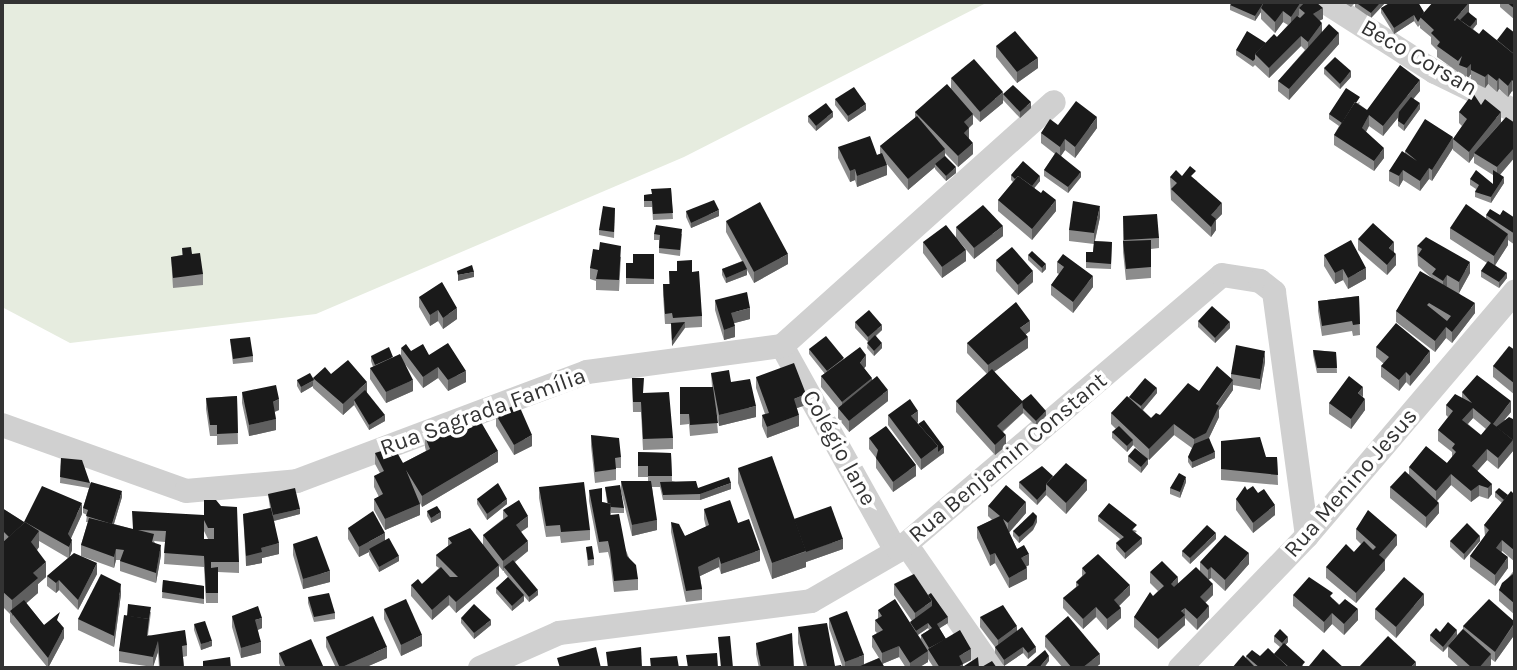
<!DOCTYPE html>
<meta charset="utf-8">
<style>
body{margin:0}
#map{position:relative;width:1517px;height:670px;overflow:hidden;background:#fff;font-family:Karla,sans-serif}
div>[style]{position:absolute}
.green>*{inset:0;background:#e6ecdf}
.minor>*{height:24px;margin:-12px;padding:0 12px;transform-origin:12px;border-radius:12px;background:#d0d0d0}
.wall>*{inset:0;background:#8c8c8c}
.shaded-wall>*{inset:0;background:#5f5f5f}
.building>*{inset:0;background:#1a1a1a}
span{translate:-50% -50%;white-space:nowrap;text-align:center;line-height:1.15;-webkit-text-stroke:7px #fff;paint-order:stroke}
.street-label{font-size:23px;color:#333}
.frame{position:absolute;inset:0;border:4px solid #333;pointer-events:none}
</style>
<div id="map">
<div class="green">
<i style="clip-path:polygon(2px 2px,988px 2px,684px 157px,316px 314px,70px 343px,2px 307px)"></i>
</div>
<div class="minor">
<i style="left:1325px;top:2px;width:130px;rotate:32.5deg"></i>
<i style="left:1435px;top:72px;width:89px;rotate:26deg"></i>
<i style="left:782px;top:346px;width:235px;rotate:60.9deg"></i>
<i style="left:2px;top:425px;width:195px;rotate:19.7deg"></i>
<i style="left:186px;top:491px;width:111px;rotate:-5.1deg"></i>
<i style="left:297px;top:481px;width:310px;rotate:-20.6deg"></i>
<i style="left:587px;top:372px;width:197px;rotate:-7.6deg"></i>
<i style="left:782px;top:346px;width:365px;rotate:-41.9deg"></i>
<i style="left:906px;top:544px;width:151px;rotate:55.3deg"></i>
<i style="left:480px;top:668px;width:86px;rotate:-23.9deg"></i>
<i style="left:559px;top:633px;width:254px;rotate:-7.2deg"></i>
<i style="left:811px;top:601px;width:102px;rotate:-30.1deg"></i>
<i style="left:899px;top:550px;width:424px;rotate:-40.4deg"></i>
<i style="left:1222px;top:275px;width:38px;rotate:9deg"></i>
<i style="left:1260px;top:281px;width:18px;rotate:38deg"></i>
<i style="left:1274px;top:292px;width:246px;rotate:82.3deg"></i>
<i style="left:1180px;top:668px;width:183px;rotate:-46.1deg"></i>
<i style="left:1307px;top:536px;width:321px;rotate:-49.6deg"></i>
</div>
<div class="wall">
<i style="clip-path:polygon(1316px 2px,1323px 19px,1320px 20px,1322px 32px,1339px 44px,1289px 100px,1278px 91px,1278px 81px,1305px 50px,1301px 46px,1269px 78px,1255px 65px,1253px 67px,1236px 55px,1236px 50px,1266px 43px,1277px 37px,1288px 25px,1283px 22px,1275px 33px,1261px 19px,1261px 12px,1255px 21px,1230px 10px,1230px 5px)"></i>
<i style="clip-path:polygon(1343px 2px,1386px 2px,1371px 18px,1355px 7px,1355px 3px,1351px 7px)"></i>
<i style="clip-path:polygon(1500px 2px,1515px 2px,1515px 20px,1500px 7px)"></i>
<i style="clip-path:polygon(1381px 8px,1424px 12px,1469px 12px,1477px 24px,1473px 29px,1479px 34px,1497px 40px,1515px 33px,1515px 93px,1512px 91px,1508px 97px,1499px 89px,1497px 92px,1488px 84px,1485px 88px,1471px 81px,1471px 74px,1467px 79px,1459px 76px,1459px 71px,1458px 72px,1437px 57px,1437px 50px,1431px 44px,1431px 37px,1420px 28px,1420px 25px,1418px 27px,1414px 21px,1394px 34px,1381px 13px)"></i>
<i style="clip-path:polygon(996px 46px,1038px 68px,1017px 83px,996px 57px)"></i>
<i style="clip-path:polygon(1324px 68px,1351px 77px,1340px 89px,1324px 74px)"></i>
<i style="clip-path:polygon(951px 78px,1003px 103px,980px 122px,973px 115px,973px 124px,969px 128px,969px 139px,973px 154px,958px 167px,945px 153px,945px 156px,956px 173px,946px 181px,935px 169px,935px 167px,908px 190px,886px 163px,887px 175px,857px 187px,855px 180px,850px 182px,838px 158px,838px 147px,877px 155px,880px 154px,880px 146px,915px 118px,915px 112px,951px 88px)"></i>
<i style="clip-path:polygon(1420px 91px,1413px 98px,1420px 109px,1404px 131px,1398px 126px,1398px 117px,1383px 136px,1369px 126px,1366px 132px,1384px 158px,1374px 171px,1334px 145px,1334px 135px,1339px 126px,1329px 119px,1329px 114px,1360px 102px,1359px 104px,1367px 110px)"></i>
<i style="clip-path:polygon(1003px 94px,1031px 108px,1020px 118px,1003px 100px)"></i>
<i style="clip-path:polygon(835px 99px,866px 110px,848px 122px,835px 105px)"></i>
<i style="clip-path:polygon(1481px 105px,1501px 122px,1515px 123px,1515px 157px,1500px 175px,1504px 183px,1491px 203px,1475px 197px,1475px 192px,1476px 189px,1470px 185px,1470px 179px,1493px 184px,1493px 175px,1474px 163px,1474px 156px,1469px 163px,1453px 150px,1453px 148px,1432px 181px,1429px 179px,1420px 191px,1403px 180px,1399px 187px,1389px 181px,1389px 171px,1405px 153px,1405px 151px,1453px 139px,1462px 126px,1459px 123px,1459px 112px)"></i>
<i style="clip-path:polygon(808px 116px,833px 117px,816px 131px,808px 122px)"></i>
<i style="clip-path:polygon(1058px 125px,1097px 128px,1075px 158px,1065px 150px,1061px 156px,1081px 177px,1068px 193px,1044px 176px,1044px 170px,1055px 154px,1041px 143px,1041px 133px)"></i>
<i style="clip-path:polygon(1011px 175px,1040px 181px,1034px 188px,1056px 211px,1032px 240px,998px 211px,998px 200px,1013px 182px,1011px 180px)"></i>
<i style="clip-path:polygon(1182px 176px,1196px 180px,1222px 214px,1216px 220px,1216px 230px,1211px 237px,1171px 200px,1170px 177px)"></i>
<i style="clip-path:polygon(671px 188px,673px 219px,653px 220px,652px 207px,644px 207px,644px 195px,652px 194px)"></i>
<i style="clip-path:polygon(615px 208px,614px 238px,599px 235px,599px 230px)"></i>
<i style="clip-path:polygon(686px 211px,719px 216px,691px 228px,686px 217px)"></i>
<i style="clip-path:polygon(1486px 215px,1500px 215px,1515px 218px,1515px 245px,1508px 240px,1508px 245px,1495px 265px,1507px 278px,1499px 288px,1481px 277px,1481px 271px,1487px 263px,1450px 239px,1450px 228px,1486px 219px)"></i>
<i style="clip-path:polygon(1123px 216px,1159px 238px,1159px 248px,1151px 249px,1151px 278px,1126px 280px,1123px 252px)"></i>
<i style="clip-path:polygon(1100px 217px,1095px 241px,1112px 242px,1111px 269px,1086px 268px,1086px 252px,1093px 252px,1094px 244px,1069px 241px,1069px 230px)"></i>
<i style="clip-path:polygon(726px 221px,788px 264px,754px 283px,747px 270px,747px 275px,726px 283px,722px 275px,722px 269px,742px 261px,726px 232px)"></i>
<i style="clip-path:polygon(956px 227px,1003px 236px,974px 259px,958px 240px,966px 261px,942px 278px,923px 253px,923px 242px,956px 238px)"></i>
<i style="clip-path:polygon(654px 234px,682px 234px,680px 256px,659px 253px,659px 240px,654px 240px)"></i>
<i style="clip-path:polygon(1358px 239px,1394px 252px,1396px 265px,1387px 275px,1358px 250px)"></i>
<i style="clip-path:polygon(1417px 246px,1470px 273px,1459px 293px,1475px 313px,1452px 343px,1446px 338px,1435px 352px,1396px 322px,1396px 311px,1432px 278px,1418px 266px)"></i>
<i style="clip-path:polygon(182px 248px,192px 254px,203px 274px,203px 285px,173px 288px,171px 257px,182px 255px)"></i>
<i style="clip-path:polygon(599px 250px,621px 257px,619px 291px,596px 290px,596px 281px,590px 279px,590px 268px)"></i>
<i style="clip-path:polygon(654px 254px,654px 284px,626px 284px,626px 263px,633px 263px)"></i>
<i style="clip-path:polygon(1028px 255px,1046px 269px,1042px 273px,1028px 260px)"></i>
<i style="clip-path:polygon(1324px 255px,1366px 279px,1348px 289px,1343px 280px,1335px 284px,1324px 266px)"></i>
<i style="clip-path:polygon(996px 260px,1033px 282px,1018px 295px,996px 271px)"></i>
<i style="clip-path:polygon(1057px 262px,1093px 287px,1073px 313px,1051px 295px,1051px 285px,1059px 274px,1057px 273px)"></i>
<i style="clip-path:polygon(669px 271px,692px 272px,702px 316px,702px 327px,684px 328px,672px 346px,671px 324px,665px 324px,663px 295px,663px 284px,669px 284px)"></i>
<i style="clip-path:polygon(1359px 296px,1360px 335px,1353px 336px,1352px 331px,1322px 336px,1318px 311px,1318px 301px)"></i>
<i style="clip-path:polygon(419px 297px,457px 319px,443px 329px,438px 321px,430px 326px,419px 307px)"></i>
<i style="clip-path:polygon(715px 300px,750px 319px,734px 323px,735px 337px,724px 340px,715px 310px)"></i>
<i style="clip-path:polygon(1198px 321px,1230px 328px,1215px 343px,1198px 327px)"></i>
<i style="clip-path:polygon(855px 322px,882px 330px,876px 336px,882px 348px,874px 356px,867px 348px,868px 342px,855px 328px)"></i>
<i style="clip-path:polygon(1030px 331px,1026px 334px,1028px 348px,994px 372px,1022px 401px,1046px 416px,1036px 426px,1023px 413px,1003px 432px,1006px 446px,995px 455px,956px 412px,956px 401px,987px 374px,967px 353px,967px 343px)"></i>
<i style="clip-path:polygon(230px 339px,253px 356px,253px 362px,233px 364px)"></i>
<i style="clip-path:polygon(1376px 347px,1430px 362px,1410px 386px,1406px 382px,1399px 391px,1381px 377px,1381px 366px,1384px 364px,1376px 357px)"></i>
<i style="clip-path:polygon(401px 348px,411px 351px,429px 355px,466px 382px,448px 391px,438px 378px,423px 388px,405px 364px,413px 391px,386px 403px,370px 379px,370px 368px,373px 367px,371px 361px,371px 356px,393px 358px,401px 355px)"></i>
<i style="clip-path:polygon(809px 349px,866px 366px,864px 368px,888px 401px,849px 432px,838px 418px,838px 408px,821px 387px,821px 376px,825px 374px,809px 354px)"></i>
<i style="clip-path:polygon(1313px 350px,1336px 352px,1337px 373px,1317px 373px,1313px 355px)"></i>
<i style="clip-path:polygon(1515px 350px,1515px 395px,1493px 377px,1493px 366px)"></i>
<i style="clip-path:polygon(1265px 362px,1260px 390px,1233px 385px,1233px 390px,1219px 410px,1219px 417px,1209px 438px,1215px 458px,1192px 468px,1188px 462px,1188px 457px,1192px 448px,1174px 435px,1149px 460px,1148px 459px,1148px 464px,1141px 473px,1128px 462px,1128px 456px,1146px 458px,1133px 445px,1127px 452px,1112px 438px,1112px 432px,1116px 429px,1111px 424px,1111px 413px,1129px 397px,1157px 393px,1143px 410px,1151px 418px,1160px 415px,1199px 391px,1231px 378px,1231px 374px)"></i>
<i style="clip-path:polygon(711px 373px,731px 382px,756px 417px,719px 426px,716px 410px,718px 433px,690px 436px,689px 424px,680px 425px,680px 387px,712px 387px)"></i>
<i style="clip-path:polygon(331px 374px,367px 393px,385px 421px,369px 430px,354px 405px,343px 415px,313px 388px,313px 386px,301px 393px,297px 386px,297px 380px,313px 379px,313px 378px)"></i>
<i style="clip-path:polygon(756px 377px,806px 405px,797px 408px,799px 426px,767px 438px,762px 426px,762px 415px,765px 414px,756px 388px)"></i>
<i style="clip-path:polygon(632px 378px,673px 438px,673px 449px,643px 450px,641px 412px,633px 412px)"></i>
<i style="clip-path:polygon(242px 392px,279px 410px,275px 412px,276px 430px,249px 436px,242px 403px)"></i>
<i style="clip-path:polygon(evenodd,1462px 392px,1511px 412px,1504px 420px,1515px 420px,1515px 452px,1513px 451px,1498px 469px,1487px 460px,1477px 471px,1492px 484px,1492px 494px,1488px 499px,1479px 496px,1471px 502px,1451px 485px,1437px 501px,1439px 513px,1426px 528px,1390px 498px,1390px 487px,1409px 474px,1409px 467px,1447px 463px,1452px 457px,1452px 452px,1438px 441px,1438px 430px,1448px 417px,1446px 415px,1446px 405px,1462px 398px,1462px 392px,1473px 418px,1486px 429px,1481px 435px,1468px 424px,1473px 418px)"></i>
<i style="clip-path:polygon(237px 396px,238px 444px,217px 445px,217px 436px,210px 436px,206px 409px,206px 398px)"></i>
<i style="clip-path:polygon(1363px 397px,1365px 410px,1351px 429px,1329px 414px,1329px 403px)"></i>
<i style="clip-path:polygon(496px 415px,532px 446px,514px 455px,496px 426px)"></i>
<i style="clip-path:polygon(888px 415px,918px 422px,917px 423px,944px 453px,921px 470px,888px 425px)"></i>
<i style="clip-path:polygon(457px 435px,498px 462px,422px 507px,420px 503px,420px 515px,385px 530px,374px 510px,374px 499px,379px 497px,374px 487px,374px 476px,380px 473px,375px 464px,375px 453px,403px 463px,426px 451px,425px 447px,425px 437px)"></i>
<i style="clip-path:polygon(591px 435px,621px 457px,621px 468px,616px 468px,616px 480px,595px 483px,591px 446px)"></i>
<i style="clip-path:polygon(869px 438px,916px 476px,893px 492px,876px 468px,876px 458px,869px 449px)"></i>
<i style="clip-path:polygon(1221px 441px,1266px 457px,1277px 457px,1278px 485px,1221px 480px)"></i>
<i style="clip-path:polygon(638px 452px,671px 453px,672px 481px,698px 488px,731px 489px,700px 500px,663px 500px,660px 487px,652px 487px,657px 530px,632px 536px,621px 491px,621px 481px,648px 481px,648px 477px,638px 477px)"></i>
<i style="clip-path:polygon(evenodd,61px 458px,90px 483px,122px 497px,114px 524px,132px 529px,204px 515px,239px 562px,239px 573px,218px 572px,218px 603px,206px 603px,204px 567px,164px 564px,165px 542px,154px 541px,161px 555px,156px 583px,120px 571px,120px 560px,116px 560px,114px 568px,81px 556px,81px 545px,88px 522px,86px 522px,87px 515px,83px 513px,83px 508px,89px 488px,60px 483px,61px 458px,204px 531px,208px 539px,214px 539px,204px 539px,204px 531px)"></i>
<i style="clip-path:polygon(738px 468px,794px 519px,843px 549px,806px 562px,806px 567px,772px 579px,738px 483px)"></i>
<i style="clip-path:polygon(1053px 476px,1087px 490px,1066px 514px,1046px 495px,1037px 505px,1019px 488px,1019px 482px)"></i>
<i style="clip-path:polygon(1186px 482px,1180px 498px,1170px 494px,1170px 488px)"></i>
<i style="clip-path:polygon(539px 487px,590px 530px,590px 540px,561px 543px,560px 536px,546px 537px,539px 498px)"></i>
<i style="clip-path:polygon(605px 487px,624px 508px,624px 513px,611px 513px,611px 515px,638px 579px,638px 590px,614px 592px,610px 560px,608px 552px,599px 553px,589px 501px,589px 490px,602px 502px,607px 503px)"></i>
<i style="clip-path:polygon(1247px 490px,1275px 515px,1253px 533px,1236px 510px,1236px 499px)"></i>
<i style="clip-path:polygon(1495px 492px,1508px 495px,1515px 492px,1515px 562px,1502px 551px,1501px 552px,1508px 568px,1495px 586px,1470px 567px,1470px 556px,1485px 536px,1484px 525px,1502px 503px,1495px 497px)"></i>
<i style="clip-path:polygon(268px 494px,300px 514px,274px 521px,279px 554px,262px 558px,262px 563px,246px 566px,243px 514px,270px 508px)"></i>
<i style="clip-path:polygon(477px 499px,507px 504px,487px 520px,477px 504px)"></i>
<i style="clip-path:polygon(988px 506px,1026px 513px,1009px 532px,1017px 549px,1029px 565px,1026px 567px,1027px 579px,1009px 588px,995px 563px,990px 566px,977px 538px,977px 527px,992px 520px,988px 516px)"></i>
<i style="clip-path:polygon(2px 508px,24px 522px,82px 514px,71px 538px,72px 550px,70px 556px,97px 574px,78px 610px,59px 590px,56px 593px,47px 586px,47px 576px,68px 558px,39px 541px,39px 547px,37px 550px,46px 577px,38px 584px,38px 593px,26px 603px,44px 625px,60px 623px,64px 638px,48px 668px,10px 622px,10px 614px,2px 606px,2px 543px,3px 542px,2px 540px)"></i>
<i style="clip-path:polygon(704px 509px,738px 523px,760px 561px,721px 574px,719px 567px,700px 576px,702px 589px,702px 600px,686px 602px,671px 532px,671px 522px,685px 536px,706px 527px,704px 519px)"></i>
<i style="clip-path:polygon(503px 510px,528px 527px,521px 532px,528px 551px,515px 562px,538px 595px,529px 602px,524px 596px,524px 601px,512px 611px,496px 593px,496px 588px,508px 577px,504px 572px,504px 571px,503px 571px,499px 566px,499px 576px,456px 613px,449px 605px,432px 620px,411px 596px,411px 585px,422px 584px,439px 568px,436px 566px,436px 555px,448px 546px,448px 538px,483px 545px,483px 535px,503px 519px)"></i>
<i style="clip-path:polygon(427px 511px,441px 518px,431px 523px,427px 516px)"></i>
<i style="clip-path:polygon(1098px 516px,1137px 531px,1135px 533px,1142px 544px,1125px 559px,1116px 549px,1116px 543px,1120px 539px,1098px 521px)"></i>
<i style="clip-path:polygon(1037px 522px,1033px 530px,1019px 543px,1013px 536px,1013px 531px)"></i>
<i style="clip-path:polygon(348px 528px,399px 561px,379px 572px,369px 555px,369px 552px,359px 557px,348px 539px)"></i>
<i style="clip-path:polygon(1356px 529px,1397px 545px,1385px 560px,1385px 570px,1356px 603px,1326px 578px,1326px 567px,1354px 552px,1361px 544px,1356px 539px)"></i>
<i style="clip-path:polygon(1216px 539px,1190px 564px,1182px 556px,1182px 551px)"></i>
<i style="clip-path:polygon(1450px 541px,1480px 541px,1464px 560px,1450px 547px)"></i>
<i style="clip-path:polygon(293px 544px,330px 582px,303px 589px,293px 555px)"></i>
<i style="clip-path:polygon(586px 547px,594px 559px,594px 565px,588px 566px)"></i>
<i style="clip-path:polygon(1200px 562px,1249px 564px,1225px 591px,1211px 578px,1208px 580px,1213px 595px,1205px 603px,1209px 617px,1197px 630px,1185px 618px,1185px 625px,1158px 649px,1134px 627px,1134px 617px,1158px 591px,1150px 583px,1150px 572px,1178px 584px,1200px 571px)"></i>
<i style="clip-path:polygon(1082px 568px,1130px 595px,1119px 606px,1121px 618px,1107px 630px,1096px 617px,1083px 629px,1063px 608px,1063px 598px,1076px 587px,1076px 582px,1082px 576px)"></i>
<i style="clip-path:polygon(1515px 569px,1515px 615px,1499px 601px,1499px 590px)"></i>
<i style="clip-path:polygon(163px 580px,204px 586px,204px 604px,162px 598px)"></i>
<i style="clip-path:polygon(evenodd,894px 584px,948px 623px,939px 628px,946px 639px,971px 660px,963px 664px,963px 666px,979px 668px,934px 668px,928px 659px,928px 653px,928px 662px,918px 668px,906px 668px,899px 657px,882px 664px,885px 668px,843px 668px,829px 628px,829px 618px,864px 664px,879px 658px,872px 647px,872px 636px,877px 633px,875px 631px,875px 620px,878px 619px,878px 610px,910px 623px,912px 621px,894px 595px,894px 584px,928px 628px,929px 630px,921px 635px,921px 639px,918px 635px,928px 628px)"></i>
<i style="clip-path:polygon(121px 594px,114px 647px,78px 630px,78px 619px)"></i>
<i style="clip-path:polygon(1293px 595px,1333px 599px,1358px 620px,1344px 635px,1332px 624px,1324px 633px,1293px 606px)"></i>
<i style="clip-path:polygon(308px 597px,335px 613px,335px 619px,314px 622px,308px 603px)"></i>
<i style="clip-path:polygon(1424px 605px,1396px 638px,1375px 619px,1375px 609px)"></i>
<i style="clip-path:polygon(384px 609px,422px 646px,401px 656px,384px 619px)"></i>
<i style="clip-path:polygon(151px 612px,148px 635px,187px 645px,187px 656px,183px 657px,184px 668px,159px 668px,158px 652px,153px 667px,119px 662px,119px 651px,127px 616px)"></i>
<i style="clip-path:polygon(232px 616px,262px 628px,258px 630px,261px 653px,241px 658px,232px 627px)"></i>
<i style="clip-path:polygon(980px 617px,1017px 631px,1036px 652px,1028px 659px,1023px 653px,1004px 666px,995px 653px,995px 647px,980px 627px)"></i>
<i style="clip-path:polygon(461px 618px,491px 625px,474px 639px,461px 623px)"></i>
<i style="clip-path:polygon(1515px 622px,1515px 634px,1495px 662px,1491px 659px,1491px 665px,1488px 668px,1460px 668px,1448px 657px,1448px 647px,1443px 652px,1430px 641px,1430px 635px,1440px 632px,1457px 635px,1463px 629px,1463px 626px)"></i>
<i style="clip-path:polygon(194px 624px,212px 646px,201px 650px,194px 630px)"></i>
<i style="clip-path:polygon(798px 627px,835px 666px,804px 667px,798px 643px)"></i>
<i style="clip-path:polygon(1045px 636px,1100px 664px,1095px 668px,1063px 668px,1045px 647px)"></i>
<i style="clip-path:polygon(1274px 636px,1288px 642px,1285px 645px,1305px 668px,1231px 668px,1246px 659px,1246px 656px,1260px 656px,1274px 654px,1280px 647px,1274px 642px)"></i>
<i style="clip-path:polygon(326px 637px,387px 658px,364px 668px,336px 668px,326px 647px)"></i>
<i style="clip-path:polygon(756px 643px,794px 668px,759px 668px,756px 654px)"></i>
<i style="clip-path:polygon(279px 653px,324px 668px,281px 668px,279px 663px)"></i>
</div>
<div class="shaded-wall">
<i style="clip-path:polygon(1264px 2px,1261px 8px,1261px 12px,1255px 21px,1255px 16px)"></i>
<i style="clip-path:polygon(1301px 2px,1305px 2px,1299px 8px,1299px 15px,1291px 27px,1291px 17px)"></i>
<i style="clip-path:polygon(1381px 2px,1386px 2px,1371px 18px,1371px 13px)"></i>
<i style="clip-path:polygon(1469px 3px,1469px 14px,1459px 25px,1454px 20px)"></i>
<i style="clip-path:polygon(1323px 8px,1323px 19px,1313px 24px,1313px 14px)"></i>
<i style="clip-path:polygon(1283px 11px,1283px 22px,1275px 33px,1275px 22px)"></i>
<i style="clip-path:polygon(1414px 15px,1414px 21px,1394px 34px,1394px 28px)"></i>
<i style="clip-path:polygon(1477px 19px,1477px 24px,1467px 36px,1467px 30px)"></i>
<i style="clip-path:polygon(1322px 23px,1322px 34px,1308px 53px,1308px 42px)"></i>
<i style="clip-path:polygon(1339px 33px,1339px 44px,1289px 100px,1289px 89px)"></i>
<i style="clip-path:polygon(1301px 36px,1301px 46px,1269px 78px,1269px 68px)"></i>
<i style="clip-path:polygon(1038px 58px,1038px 68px,1017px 83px,1017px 72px)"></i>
<i style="clip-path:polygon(1471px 64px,1471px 74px,1467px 79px,1467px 68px)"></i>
<i style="clip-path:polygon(1351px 71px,1351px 77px,1340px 89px,1340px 84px)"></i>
<i style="clip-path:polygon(1488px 74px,1488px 84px,1485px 88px,1485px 77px)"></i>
<i style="clip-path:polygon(1499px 78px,1499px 89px,1497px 92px,1497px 81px)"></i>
<i style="clip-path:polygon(1420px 80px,1420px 91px,1383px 136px,1383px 126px)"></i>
<i style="clip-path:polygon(1512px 80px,1512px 91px,1508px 97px,1508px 86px)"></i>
<i style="clip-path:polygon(1003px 92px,1003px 103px,980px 122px,980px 112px)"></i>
<i style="clip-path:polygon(1031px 102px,1031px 108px,1020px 118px,1020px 112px)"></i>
<i style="clip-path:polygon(1420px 103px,1420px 109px,1404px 131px,1404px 125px)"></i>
<i style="clip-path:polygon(866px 104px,866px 110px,848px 122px,848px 116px)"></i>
<i style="clip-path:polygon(833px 112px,833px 117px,816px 131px,816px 126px)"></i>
<i style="clip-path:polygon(1501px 112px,1501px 122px,1474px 153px,1474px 156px,1469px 163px,1469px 152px)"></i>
<i style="clip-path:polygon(973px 114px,973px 124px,964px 132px,964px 122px)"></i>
<i style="clip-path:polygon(1369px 115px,1369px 126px,1362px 139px,1362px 128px)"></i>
<i style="clip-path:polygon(1097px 117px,1097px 128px,1075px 158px,1075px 147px)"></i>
<i style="clip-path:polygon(969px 128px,969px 139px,964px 133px)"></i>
<i style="clip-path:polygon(1453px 137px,1453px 148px,1432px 181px,1432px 170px)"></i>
<i style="clip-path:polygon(1065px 139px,1065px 150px,1060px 157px,1060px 147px)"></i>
<i style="clip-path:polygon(973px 143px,973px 154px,958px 167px,958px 156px)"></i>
<i style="clip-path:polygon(1515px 147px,1515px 157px,1497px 178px,1497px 167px)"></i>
<i style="clip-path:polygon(1384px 148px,1384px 158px,1374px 171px,1374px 161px)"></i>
<i style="clip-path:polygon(945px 149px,945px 160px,935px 164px,935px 167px,908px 190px,908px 179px)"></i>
<i style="clip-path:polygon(887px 165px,887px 175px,857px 187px,857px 176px)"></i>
<i style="clip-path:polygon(956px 167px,956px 173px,946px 181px,946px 176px)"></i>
<i style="clip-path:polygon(1429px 168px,1429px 179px,1420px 191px,1420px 181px)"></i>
<i style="clip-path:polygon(855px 169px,855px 180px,850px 182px,850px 171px)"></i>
<i style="clip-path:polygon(1403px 170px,1403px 180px,1399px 187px,1399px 176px)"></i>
<i style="clip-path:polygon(1081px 172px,1081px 177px,1068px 193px,1068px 187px)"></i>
<i style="clip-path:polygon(1040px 176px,1040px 181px,1028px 196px,1028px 190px)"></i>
<i style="clip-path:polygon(1504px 177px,1504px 183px,1491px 203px,1491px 197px)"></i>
<i style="clip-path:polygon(1056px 200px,1056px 211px,1032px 240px,1032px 229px)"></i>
<i style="clip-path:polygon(1222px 203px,1222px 214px,1216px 220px,1216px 230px,1211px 237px,1211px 215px)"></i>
<i style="clip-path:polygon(1100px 206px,1100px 217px,1094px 244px,1094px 233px)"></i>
<i style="clip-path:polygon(719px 210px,719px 216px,691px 228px,691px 223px)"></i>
<i style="clip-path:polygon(1003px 226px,1003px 236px,974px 259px,974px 248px)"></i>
<i style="clip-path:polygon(1508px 234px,1508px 245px,1494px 267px,1494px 256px)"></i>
<i style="clip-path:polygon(1394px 242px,1394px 253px,1389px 248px)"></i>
<i style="clip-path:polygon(966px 250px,966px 261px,942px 278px,942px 267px)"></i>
<i style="clip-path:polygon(788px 254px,788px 264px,754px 283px,754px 272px)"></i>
<i style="clip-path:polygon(1396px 254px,1396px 265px,1387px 275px,1387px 265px)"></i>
<i style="clip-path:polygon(1470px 262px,1470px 273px,1459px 293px,1459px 282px)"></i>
<i style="clip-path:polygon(1046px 264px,1046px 269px,1042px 273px,1042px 268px)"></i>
<i style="clip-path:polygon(1366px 268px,1366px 279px,1348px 289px,1348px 278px)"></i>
<i style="clip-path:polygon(747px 269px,747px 275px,726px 283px,726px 278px)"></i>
<i style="clip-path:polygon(1343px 269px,1343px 280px,1335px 284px,1335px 273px)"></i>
<i style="clip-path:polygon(1033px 271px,1033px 282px,1018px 295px,1018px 285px)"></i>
<i style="clip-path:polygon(474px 272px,474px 277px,458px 281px,458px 275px)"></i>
<i style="clip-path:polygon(1507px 273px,1507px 278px,1499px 288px,1499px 282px)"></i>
<i style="clip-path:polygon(1447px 275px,1447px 286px,1443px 291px,1443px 281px)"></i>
<i style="clip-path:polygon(1093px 276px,1093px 287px,1073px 313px,1073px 302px)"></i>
<i style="clip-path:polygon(1475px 303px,1475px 313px,1452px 343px,1452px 332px)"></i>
<i style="clip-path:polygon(457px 308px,457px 319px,443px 329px,443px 318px)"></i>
<i style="clip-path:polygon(750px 308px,750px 319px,731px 324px,731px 313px)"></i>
<i style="clip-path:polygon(438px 310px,438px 321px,430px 326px,430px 315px)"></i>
<i style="clip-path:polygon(1030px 321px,1030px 331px,1020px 339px,1020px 328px)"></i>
<i style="clip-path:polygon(685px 322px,685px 328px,672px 346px,672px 341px)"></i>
<i style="clip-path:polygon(1230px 322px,1230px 328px,1215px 343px,1215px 338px)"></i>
<i style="clip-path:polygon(882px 325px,882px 330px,868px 342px,868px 337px)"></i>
<i style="clip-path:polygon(735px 326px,735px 337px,724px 340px,724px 330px)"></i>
<i style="clip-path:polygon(1446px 327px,1446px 338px,1435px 352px,1435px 341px)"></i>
<i style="clip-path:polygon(1028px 337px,1028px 348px,988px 376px,988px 365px)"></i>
<i style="clip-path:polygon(882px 343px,882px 348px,874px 356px,874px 351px)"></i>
<i style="clip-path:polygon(1265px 351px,1265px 362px,1260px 390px,1260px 379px)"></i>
<i style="clip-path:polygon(1430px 351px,1430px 362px,1410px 386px,1410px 376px)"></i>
<i style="clip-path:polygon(866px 355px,866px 366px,860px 373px,860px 363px)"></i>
<i style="clip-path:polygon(438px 367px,438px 378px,423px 388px,423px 377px)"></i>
<i style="clip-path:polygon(466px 371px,466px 382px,448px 391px,448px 380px)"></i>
<i style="clip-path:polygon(1406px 372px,1406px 382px,1399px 391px,1399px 380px)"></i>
<i style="clip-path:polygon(872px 378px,872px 388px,842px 413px,842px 402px)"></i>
<i style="clip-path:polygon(413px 380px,413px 391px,386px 403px,386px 392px)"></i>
<i style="clip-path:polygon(1233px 380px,1233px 390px,1219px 410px,1219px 417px,1206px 444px,1194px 449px,1194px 439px)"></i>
<i style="clip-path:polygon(313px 381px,313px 386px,301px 393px,301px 387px)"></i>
<i style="clip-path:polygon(367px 382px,367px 393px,354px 400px,354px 405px,343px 415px,343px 404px)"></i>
<i style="clip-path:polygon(1363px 387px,1363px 397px,1358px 393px)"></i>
<i style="clip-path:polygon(1157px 388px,1157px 393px,1141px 412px,1141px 406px)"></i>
<i style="clip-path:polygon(888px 390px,888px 401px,849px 432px,849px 421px)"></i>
<i style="clip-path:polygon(806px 394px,806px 405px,794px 409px,794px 399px)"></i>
<i style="clip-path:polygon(279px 399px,279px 410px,273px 412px,273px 402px)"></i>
<i style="clip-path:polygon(1365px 399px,1365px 410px,1351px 429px,1351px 419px)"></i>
<i style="clip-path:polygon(1511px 401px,1511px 412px,1495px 431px,1493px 424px)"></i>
<i style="clip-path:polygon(1023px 402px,1023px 413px,997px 436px,997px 426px)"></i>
<i style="clip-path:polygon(756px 406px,756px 417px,719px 426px,719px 415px)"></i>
<i style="clip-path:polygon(1473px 408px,1473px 418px,1462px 430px,1462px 420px)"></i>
<i style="clip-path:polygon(918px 411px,918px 422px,911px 427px,911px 416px)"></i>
<i style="clip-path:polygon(1046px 411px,1046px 416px,1036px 426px,1036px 421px)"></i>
<i style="clip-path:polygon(385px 415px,385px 421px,369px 430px,369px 425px)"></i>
<i style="clip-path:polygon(799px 415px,799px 426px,767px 438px,767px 427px)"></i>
<i style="clip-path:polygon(276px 419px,276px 430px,249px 436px,249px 425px)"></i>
<i style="clip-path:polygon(1174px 424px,1174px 435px,1149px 460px,1149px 449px)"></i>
<i style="clip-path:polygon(532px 435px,532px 446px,514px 455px,514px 445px)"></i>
<i style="clip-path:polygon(1006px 435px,1006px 446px,995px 455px,995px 445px)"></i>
<i style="clip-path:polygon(1133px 440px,1133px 445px,1127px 452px,1127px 446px)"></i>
<i style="clip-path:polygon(1513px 440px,1513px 451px,1498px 469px,1498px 458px)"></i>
<i style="clip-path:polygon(938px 446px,938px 457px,921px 470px,921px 459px)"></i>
<i style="clip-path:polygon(944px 447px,944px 453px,938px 457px,938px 452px)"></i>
<i style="clip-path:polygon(1487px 449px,1487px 460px,1472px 477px,1472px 466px)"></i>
<i style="clip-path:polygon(498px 451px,498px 462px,422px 507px,422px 496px)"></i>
<i style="clip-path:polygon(1215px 452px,1215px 458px,1192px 468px,1192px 462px)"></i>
<i style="clip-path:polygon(1148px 459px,1148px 464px,1141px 473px,1141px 467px)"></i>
<i style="clip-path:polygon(916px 465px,916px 476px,893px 492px,893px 482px)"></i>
<i style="clip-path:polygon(1451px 474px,1451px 485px,1436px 502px,1436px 491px)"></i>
<i style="clip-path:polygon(1186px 477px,1186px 482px,1180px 498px,1180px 492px)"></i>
<i style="clip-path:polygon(1087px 480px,1087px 490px,1066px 514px,1066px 503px)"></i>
<i style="clip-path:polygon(731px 483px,731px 489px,700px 500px,700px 494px)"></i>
<i style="clip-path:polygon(1492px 484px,1492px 494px,1488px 499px,1488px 488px)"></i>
<i style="clip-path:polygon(1479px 485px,1479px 496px,1471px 502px,1471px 491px)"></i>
<i style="clip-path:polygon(1046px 490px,1046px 495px,1037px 505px,1037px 500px)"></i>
<i style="clip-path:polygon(122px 491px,122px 497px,112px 530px,112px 525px)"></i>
<i style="clip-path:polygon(507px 499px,507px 504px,487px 520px,487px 514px)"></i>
<i style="clip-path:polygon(1026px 502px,1026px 513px,1008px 534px,1008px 523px)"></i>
<i style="clip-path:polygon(82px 503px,82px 514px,68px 545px,68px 534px)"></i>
<i style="clip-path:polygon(1439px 503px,1439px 513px,1426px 528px,1426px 517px)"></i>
<i style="clip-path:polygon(420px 504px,420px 515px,385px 530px,385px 519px)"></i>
<i style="clip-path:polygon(1275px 505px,1275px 515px,1253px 533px,1253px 523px)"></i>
<i style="clip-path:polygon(300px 509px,300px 514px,273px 521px,273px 515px)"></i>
<i style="clip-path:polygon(441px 512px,441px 518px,431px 523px,431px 518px)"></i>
<i style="clip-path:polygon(528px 516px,528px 527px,516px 535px,516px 525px)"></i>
<i style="clip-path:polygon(1037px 516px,1037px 522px,1033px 530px,1019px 543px,1019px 537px)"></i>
<i style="clip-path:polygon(657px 520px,657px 530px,632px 536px,632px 525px)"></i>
<i style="clip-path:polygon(39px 531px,39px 547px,31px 558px,31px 542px)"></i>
<i style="clip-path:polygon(385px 533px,385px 543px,369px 549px,369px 552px,359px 557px,359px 547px)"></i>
<i style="clip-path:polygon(1216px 533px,1216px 539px,1190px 564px,1190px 558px)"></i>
<i style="clip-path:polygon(1397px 535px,1397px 545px,1379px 566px,1379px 555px)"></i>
<i style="clip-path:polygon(1480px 536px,1480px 541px,1464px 560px,1464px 554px)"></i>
<i style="clip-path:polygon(1142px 538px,1142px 544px,1125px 559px,1125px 553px)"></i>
<i style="clip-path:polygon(843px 539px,843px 549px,806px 562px,806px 567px,772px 579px,772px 563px)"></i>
<i style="clip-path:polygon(72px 540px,72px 550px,69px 558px,69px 547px)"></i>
<i style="clip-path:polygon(1502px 540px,1502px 551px,1496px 559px,1496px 548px)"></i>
<i style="clip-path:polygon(528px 541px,528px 551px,506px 569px,504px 567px,503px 571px,503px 561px)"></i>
<i style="clip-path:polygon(279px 543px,279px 554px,262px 558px,262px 563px,246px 566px,246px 556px,261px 548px)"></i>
<i style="clip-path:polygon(161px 545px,161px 555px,156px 583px,156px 573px)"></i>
<i style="clip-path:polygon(116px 549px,116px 560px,114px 568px,114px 557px)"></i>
<i style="clip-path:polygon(760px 550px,760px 561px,721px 574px,721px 564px)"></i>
<i style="clip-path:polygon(995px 553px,995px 563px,990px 566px,990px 555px)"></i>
<i style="clip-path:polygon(1249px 553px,1249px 564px,1225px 591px,1225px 580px)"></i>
<i style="clip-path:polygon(1029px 554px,1029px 565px,1021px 569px,1021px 558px)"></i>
<i style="clip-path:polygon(399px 556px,399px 561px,379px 572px,379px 567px)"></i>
<i style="clip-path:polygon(719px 557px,719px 567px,698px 577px,698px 567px)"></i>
<i style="clip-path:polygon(1508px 557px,1508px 568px,1495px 586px,1495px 575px)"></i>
<i style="clip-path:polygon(1385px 560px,1385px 570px,1356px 603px,1356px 593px)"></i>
<i style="clip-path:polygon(46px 562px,46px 577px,38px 584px,38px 593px,12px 616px,12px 600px,33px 573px)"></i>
<i style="clip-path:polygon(97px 563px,97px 574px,78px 610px,78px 600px)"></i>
<i style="clip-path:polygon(499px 565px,499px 576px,456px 613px,456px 602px)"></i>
<i style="clip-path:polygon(1211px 567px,1211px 578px,1208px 580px,1208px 570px)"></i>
<i style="clip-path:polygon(1027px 568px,1027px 579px,1009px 588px,1009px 578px)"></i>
<i style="clip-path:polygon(330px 571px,330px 582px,303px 589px,303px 579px)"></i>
<i style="clip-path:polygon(1178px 577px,1178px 588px,1171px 595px,1171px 584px)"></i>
<i style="clip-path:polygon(59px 580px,59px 590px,56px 593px,56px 583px)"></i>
<i style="clip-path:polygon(121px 584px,121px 594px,114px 647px,114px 636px)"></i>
<i style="clip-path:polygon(1213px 584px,1213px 595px,1200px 608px,1200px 597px)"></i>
<i style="clip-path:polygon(1130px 585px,1130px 595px,1114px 611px,1114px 600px)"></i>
<i style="clip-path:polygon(538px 590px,538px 595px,529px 602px,529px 597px)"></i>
<i style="clip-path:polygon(1424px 594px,1424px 605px,1396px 638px,1396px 627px)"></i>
<i style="clip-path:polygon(449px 595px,449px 605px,432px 620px,432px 610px)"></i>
<i style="clip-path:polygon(524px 595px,524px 601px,512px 611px,512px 606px)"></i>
<i style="clip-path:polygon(932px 601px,932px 611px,915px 624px,915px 613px)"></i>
<i style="clip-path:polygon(1209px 606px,1209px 617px,1197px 630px,1197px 619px)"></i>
<i style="clip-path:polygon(1096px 607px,1096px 617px,1083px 629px,1083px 619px)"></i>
<i style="clip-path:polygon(1121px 608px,1121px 618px,1107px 630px,1107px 619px)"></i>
<i style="clip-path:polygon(1185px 608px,1185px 625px,1158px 649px,1158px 639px)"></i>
<i style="clip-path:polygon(1358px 609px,1358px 620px,1344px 635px,1344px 624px)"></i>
<i style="clip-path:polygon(1332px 613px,1332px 624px,1324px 633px,1324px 622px)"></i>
<i style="clip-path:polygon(948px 617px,948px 623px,937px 630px,937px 624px)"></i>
<i style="clip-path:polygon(262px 618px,262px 628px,255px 631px,255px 620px)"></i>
<i style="clip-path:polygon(491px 620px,491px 625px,474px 639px,474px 633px)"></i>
<i style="clip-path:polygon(928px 623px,928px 628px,916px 636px,916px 631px)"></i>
<i style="clip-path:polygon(1515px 623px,1515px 634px,1495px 662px,1495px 652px)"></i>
<i style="clip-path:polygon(1017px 626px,1017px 637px,998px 651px,998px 640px)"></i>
<i style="clip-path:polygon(64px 628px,64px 638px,48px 668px,48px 658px)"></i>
<i style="clip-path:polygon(1457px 630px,1457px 635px,1443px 652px,1443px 647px)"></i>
<i style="clip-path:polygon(422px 635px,422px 646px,401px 656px,401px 645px)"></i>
<i style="clip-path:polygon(1288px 637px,1288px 642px,1282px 649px,1282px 643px)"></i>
<i style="clip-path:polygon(158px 641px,158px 652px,153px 667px,153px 657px)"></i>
<i style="clip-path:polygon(212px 641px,212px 646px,201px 650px,201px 644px)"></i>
<i style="clip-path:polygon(261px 642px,261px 653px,241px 658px,241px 648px)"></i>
<i style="clip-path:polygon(899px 646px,899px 657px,882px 664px,882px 653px)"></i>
<i style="clip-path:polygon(387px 647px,387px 658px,364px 668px,340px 668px)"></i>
<i style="clip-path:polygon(1023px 647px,1023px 653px,1004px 666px,1004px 660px)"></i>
<i style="clip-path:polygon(1036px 647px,1036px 652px,1028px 659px,1028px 653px)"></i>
<i style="clip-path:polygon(971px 649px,971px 660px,963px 664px,963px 668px,956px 668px,959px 656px)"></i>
<i style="clip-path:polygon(928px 651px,928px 662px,918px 668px,910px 668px,910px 663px)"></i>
<i style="clip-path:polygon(1100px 654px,1100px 664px,1095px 668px,1082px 668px)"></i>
<i style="clip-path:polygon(1491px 654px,1491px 665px,1488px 668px,1479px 668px)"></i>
<i style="clip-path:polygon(864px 655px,864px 666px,857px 668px,845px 668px,845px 662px)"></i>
<i style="clip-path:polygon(1049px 656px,1049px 661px,1044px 668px,1039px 668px)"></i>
<i style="clip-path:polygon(1416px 662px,1416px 668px,1410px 668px)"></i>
</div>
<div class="building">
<i style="clip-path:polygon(1233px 2px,1264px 2px,1255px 16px,1230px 5px)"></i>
<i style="clip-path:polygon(1264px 2px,1301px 2px,1291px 17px,1283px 11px,1275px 22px,1261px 8px)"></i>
<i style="clip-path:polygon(1305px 2px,1316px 2px,1323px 8px,1313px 14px,1322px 23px,1308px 42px,1301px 36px,1269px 68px,1255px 54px,1274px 34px,1277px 37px,1297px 16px,1300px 18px,1305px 13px,1299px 8px)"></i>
<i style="clip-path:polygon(1355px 2px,1381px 2px,1371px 13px)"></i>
<i style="clip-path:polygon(1391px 2px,1405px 2px,1405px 3px,1407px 2px,1418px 2px,1424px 12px,1418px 22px,1414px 15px,1394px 28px,1381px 8px)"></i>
<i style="clip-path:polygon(1433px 2px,1468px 2px,1469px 3px,1454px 20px,1455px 21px,1457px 18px,1479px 34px,1483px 29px,1515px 55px,1515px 83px,1512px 80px,1508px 86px,1499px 78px,1497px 81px,1488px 74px,1485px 77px,1471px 70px,1471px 64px,1467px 68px,1459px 65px,1462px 56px,1458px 61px,1437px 46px,1440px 42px,1431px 33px,1434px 30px,1420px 17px)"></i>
<i style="clip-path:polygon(1506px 2px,1515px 2px,1515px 9px)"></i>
<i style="clip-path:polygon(1468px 12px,1477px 19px,1470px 27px,1460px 20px)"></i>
<i style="clip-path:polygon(1329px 24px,1339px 33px,1289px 89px,1278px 81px)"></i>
<i style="clip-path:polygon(1507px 27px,1515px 33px,1515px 52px,1514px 54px,1497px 40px)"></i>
<i style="clip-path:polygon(1015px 31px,1038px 58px,1017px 72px,996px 46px)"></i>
<i style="clip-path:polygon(1247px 31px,1266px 43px,1255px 54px,1255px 59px,1253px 61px,1236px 50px)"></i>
<i style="clip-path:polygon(1335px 57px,1351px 71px,1340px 84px,1324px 68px)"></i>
<i style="clip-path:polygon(974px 59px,1003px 92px,980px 112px,951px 78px)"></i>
<i style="clip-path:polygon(1400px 65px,1420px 80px,1383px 126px,1369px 115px,1362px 128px,1384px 148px,1374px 161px,1334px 135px,1355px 102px,1367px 110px)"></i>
<i style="clip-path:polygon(947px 84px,973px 114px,964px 122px,969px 128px,964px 133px,973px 143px,958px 156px,915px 112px)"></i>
<i style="clip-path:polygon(1013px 85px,1031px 102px,1020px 112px,1003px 94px)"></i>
<i style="clip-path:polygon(854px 87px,866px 104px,848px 116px,835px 99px)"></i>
<i style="clip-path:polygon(1346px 88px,1360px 97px,1356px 103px,1355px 102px,1342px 123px,1329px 114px)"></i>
<i style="clip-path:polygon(1473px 93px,1481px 105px,1485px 99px,1501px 112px,1469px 152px,1453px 139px,1467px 119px,1459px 112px)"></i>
<i style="clip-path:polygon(1411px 97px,1420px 103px,1404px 125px,1398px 121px,1399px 112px)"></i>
<i style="clip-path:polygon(1076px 101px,1097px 117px,1075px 147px,1065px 139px,1060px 147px,1041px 133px,1050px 119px,1058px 125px)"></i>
<i style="clip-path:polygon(826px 103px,833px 112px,816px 126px,808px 116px)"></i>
<i style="clip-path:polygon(917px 116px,945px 149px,908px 179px,880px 146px)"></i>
<i style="clip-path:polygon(1506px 117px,1515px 123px,1515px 147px,1497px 167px,1474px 153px)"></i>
<i style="clip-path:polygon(1425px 119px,1453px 137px,1432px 170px,1429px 168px,1420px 181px,1403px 170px,1399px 176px,1389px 171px,1402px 151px,1417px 161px,1405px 151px)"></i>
<i style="clip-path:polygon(870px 136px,877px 155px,882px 153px,887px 165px,857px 176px,855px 169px,850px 171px,838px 147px)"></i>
<i style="clip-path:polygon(1056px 152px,1081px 172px,1068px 187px,1044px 170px)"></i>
<i style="clip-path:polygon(945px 156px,956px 167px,946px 176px,935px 164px)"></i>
<i style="clip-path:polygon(1023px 161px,1040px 176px,1032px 186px,1018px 176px,1015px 179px,1011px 175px)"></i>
<i style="clip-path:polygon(1190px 166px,1196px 171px,1191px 176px,1222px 203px,1211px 215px,1216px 219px,1211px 227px,1171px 189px,1177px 183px,1170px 177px,1176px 170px,1182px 176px)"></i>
<i style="clip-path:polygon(1476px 170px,1493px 184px,1493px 170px,1504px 177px,1491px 197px,1475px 192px,1479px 185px,1470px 179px)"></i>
<i style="clip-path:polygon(1018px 176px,1041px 193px,1043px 190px,1056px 200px,1032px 229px,998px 200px)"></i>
<i style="clip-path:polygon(671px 188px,673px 213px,653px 214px,652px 201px,644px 201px,644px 195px,652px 194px,651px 189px)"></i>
<i style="clip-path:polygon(714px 200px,719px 210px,691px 223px,686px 211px)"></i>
<i style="clip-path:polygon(1073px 201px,1100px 206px,1094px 233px,1069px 230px)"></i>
<i style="clip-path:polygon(760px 202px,788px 254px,754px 272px,726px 221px)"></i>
<i style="clip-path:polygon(1466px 204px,1508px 234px,1494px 256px,1450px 228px)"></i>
<i style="clip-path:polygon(983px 205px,1003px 226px,974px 248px,956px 227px)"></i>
<i style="clip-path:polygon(603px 206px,615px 208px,614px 232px,599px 230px)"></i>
<i style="clip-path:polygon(1490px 209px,1500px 215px,1503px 210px,1515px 218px,1515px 234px,1486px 215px)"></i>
<i style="clip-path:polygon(1157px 214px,1159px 238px,1124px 240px,1123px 216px)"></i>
<i style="clip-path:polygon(1373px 223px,1394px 242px,1389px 248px,1396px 254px,1387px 265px,1358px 239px)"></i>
<i style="clip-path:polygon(656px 225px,682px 229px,680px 250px,659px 248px,660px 235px,654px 234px)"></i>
<i style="clip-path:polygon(946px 225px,966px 250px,942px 267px,923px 242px)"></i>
<i style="clip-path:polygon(1426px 237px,1470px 262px,1459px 282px,1447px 275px,1443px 281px,1432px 274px,1436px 269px,1418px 255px,1422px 249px,1417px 246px)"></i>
<i style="clip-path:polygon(1151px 240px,1151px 267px,1126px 269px,1123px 241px)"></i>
<i style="clip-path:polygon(1351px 240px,1366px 268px,1348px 278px,1343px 269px,1335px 273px,1324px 255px)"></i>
<i style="clip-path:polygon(1094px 241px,1112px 242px,1111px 264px,1086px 262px,1086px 252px,1093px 252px)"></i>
<i style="clip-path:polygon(600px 242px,621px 246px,619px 280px,596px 279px,598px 270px,590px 268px,593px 249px,599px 250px)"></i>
<i style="clip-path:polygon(191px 247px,192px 254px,200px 253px,203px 274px,173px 278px,171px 257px,183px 255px,182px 248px)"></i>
<i style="clip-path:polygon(1012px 247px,1033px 271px,1018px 285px,996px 260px)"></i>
<i style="clip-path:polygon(1032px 251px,1046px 264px,1042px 268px,1028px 255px)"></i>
<i style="clip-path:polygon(633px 254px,654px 254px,654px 279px,626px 278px,626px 263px,633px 263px)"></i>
<i style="clip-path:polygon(1063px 254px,1093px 276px,1073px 302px,1051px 285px,1064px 267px,1057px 262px)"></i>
<i style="clip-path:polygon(692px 260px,692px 272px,699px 271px,702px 316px,673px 318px,672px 313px,665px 314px,663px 284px,670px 284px,669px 271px,677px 271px,677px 261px)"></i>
<i style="clip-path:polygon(743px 261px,747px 269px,726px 278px,722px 269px)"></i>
<i style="clip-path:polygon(1488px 261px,1507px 273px,1499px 282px,1481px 271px)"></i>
<i style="clip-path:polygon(472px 265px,474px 272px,458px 275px,457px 271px)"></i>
<i style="clip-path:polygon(evenodd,1420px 271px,1475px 303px,1452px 332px,1446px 327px,1435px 341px,1396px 311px,1420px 271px,1429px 303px,1451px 316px,1447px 321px,1427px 305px,1429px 303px)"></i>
<i style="clip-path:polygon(442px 282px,457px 308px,443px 318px,438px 310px,430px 315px,419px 297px)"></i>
<i style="clip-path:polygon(747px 292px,750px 308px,731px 313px,735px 326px,724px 330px,715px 300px)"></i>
<i style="clip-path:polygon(1359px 296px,1360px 324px,1353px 325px,1352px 321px,1322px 326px,1318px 301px)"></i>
<i style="clip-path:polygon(1016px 302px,1030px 321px,1020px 328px,1028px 337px,988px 365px,967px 343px)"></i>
<i style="clip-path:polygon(1212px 306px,1230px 322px,1215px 338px,1198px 321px)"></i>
<i style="clip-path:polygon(869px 310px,882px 325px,868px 337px,855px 322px)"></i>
<i style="clip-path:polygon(685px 322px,672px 341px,671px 323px)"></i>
<i style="clip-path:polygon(1396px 323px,1430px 351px,1410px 376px,1406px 372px,1399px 380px,1381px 366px,1389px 357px,1376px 347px)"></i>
<i style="clip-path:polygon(875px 335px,882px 343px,874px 351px,867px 343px)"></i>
<i style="clip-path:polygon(826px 336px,844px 358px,827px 371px,809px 349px)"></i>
<i style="clip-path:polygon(250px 337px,253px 356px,233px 359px,230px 339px)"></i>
<i style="clip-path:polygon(448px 343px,466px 371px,448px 380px,438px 367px,423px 377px,401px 348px,406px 344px,411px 351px,423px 344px,429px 355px)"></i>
<i style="clip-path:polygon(1236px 345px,1265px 351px,1260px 379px,1231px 374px)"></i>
<i style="clip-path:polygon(1509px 346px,1515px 350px,1515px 384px,1493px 366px)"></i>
<i style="clip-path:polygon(389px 347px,393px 357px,375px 365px,371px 356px)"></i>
<i style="clip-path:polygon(860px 347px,866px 355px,860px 363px,872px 378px,842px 402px,821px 376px)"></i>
<i style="clip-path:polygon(1313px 350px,1336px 352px,1337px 368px,1317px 368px)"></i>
<i style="clip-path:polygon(400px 354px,413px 380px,386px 392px,370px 368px)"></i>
<i style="clip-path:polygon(348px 360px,367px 382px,343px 404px,313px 378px,325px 367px,331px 374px)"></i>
<i style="clip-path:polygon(794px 363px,806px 394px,794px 399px,799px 415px,767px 427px,762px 415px,769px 413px,756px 377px)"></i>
<i style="clip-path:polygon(1217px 366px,1233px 380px,1216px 404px,1219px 406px,1206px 433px,1194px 439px,1174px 424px,1149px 449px,1111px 413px,1127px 396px,1151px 418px,1156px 413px,1160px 415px,1188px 383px,1199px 391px)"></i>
<i style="clip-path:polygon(992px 369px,1023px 402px,997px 426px,1006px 435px,995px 445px,956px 401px)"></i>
<i style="clip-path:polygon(729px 370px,731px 382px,750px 379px,756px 406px,719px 415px,711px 373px)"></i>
<i style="clip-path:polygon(310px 373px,314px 380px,301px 387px,297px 380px)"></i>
<i style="clip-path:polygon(evenodd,1477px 375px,1511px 401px,1493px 424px,1513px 440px,1498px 458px,1487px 449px,1472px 466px,1492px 484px,1488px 488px,1479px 485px,1471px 491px,1451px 474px,1436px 491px,1409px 467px,1426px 446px,1447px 463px,1456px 452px,1452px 448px,1455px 444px,1438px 430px,1453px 411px,1446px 405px,1455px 394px,1472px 403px,1462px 392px,1477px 375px,1473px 408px,1491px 423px,1481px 435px,1462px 420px,1473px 408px)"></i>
<i style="clip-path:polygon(877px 376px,888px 390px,849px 421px,838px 408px)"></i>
<i style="clip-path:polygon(1349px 376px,1363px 387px,1358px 393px,1365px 399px,1351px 419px,1329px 403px)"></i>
<i style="clip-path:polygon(632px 378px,644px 378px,643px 393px,669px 392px,673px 438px,643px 439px,641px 402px,633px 402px)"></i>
<i style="clip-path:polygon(1145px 378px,1157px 388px,1141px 406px,1129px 397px)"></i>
<i style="clip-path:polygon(276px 385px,279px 399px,273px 402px,276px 419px,249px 425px,242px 392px)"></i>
<i style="clip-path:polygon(680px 387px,713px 387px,718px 423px,690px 425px,689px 414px,680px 414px)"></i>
<i style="clip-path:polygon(365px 390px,385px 415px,369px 425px,354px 400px)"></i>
<i style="clip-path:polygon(1031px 394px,1046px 411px,1036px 421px,1023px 408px,1022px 401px)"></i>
<i style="clip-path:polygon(237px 396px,238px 433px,217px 434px,217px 425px,210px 425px,206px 398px)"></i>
<i style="clip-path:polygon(910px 399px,918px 411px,911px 416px,938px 446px,921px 459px,888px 415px)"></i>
<i style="clip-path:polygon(518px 403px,532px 435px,514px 445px,496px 415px)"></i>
<i style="clip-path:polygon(1509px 417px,1515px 420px,1515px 447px,1513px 446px,1513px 440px,1496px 427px)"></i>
<i style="clip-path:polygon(924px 420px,944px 447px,938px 452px,938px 446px,918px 424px)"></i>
<i style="clip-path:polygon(481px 422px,498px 451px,422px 496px,406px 470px,420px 504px,385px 519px,374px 499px,383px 494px,374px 476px,384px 471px,375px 453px,394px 447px,403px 463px,430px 449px,425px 437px,452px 426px,457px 435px)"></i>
<i style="clip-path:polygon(886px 426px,916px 465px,893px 482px,876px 458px,878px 450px,869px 438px)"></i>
<i style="clip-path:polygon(1119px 426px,1133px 440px,1127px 446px,1112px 432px)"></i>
<i style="clip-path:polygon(591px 435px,619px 438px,621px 457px,615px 458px,616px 469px,595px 472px)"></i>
<i style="clip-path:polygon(1260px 437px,1266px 457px,1277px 457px,1278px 475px,1221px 469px,1221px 441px)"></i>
<i style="clip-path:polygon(1209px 438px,1215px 452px,1192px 462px,1188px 457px,1194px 444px)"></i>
<i style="clip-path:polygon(1135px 448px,1148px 459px,1141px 467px,1128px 456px)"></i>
<i style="clip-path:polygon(638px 452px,671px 453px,672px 476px,648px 476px,648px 466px,638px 466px)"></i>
<i style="clip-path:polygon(772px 456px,806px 551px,772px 563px,738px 468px)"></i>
<i style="clip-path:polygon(61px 458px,82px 460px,90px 483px,60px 477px)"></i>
<i style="clip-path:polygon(1066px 463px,1087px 480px,1066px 503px,1046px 484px)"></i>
<i style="clip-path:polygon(1042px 466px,1053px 476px,1046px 484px,1046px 490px,1037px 500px,1019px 482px)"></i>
<i style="clip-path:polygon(1405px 471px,1439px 503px,1426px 517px,1390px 487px)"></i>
<i style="clip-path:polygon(1179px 473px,1186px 477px,1180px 492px,1170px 488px)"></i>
<i style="clip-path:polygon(729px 477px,731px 483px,700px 494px,663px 495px,660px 482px,696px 481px,698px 488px)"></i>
<i style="clip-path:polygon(621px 481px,651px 481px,657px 520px,632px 525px)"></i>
<i style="clip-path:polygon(91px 482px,122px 491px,112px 524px,86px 516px,88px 510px,83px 508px)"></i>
<i style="clip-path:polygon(584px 482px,590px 530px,561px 532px,560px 525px,546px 526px,539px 487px)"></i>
<i style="clip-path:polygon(498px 483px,507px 499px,487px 514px,477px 499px)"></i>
<i style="clip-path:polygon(620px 485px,624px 508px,611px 507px,611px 504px,608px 503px,605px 487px)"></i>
<i style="clip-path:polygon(1006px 485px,1026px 502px,1008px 523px,1003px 519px,1017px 549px,1024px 545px,1029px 554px,1021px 558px,1027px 568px,1009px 578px,995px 553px,990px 555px,977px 527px,1000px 516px,988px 506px)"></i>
<i style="clip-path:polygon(42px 486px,82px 503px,68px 534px,72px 540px,69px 547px,25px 522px,9px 537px,2px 530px,2px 508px,24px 522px)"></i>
<i style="clip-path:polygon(1245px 486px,1247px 490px,1253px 486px,1258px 493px,1264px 489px,1275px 505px,1253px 523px,1236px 499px)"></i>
<i style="clip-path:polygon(295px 488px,300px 509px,273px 515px,268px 494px)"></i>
<i style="clip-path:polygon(602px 488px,602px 502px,611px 504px,610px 515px,619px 514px,627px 556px,636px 565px,638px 579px,614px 581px,610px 550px,608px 541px,599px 542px,589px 490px)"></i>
<i style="clip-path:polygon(1499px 488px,1508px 495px,1504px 500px,1495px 492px)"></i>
<i style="clip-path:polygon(1511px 491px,1515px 495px,1515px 551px,1502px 540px,1496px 548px,1508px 557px,1495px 575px,1470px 556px,1489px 530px,1484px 525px)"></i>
<i style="clip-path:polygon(evenodd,204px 500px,216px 500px,221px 506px,237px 507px,239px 562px,211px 562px,211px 568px,218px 567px,218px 593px,206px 593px,204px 556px,164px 553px,166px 531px,138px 530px,154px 534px,152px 542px,161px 545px,156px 573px,120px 561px,124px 550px,116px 549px,114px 557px,81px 545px,89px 518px,133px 529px,132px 511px,204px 515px,204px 500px,204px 520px,208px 528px,214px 528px,214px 539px,204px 539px,204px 520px)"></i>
<i style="clip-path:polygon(519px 500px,528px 516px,516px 525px,528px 541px,503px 561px,483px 535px,508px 516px,503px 510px)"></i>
<i style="clip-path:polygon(730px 500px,738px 523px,749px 519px,760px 550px,721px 564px,719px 557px,698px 567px,702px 589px,686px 591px,671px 522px,679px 524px,685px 536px,709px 525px,704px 509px)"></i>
<i style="clip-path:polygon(1109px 503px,1137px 525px,1132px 530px,1142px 538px,1125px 553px,1116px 543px,1124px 537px,1098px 516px)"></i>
<i style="clip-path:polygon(437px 506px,441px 512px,431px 518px,427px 511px)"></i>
<i style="clip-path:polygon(831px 506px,843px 539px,806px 552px,794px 519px)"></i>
<i style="clip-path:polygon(271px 508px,279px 543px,261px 548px,262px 552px,246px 556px,243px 514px)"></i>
<i style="clip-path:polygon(1368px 510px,1397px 535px,1379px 555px,1385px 560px,1356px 593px,1326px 567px,1346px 544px,1354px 552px,1364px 541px,1373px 550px,1376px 547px,1356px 529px)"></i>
<i style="clip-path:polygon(373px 511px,385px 533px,359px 547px,348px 528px)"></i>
<i style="clip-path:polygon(1033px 512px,1037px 516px,1033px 525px,1019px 537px,1013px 531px)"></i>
<i style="clip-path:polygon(25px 522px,39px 531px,31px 542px,46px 562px,33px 573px,38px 578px,12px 600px,2px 591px,2px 543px)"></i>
<i style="clip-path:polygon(1467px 523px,1480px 536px,1464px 554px,1450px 541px)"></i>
<i style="clip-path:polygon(1207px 525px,1216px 533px,1190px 558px,1182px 551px)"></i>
<i style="clip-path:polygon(470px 528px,499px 565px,456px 602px,449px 595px,432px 610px,411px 585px,418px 579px,422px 584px,441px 567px,450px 577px,458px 577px,436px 555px,452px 543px,448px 538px)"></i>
<i style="clip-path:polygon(1225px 535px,1249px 553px,1225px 580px,1211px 567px,1208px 570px,1200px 562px)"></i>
<i style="clip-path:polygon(317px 536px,330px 571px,303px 579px,293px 544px)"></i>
<i style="clip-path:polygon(389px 538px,399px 556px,379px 567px,369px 549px)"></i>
<i style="clip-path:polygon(592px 546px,594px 559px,588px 560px,586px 547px)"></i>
<i style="clip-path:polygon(74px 553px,97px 563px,78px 600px,59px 580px,56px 583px,47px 576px)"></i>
<i style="clip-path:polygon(1098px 554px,1130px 585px,1114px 600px,1121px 608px,1107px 619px,1096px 607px,1083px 619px,1063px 598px,1079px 585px,1076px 582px,1086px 573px,1082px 568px)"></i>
<i style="clip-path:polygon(513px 560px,538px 590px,529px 597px,504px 567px)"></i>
<i style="clip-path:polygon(1162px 561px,1178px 577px,1171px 584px,1174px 587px,1196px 567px,1213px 584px,1200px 597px,1209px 606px,1197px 619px,1185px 608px,1181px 611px,1185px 615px,1158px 639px,1134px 617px,1150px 592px,1153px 596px,1164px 586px,1150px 572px)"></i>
<i style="clip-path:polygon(101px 574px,121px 584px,114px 636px,78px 619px)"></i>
<i style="clip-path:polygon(914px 574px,932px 601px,915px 613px,894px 584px)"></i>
<i style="clip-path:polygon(1513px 574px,1515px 575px,1515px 604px,1499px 590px,1502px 583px)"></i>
<i style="clip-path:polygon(508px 577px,524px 595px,512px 606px,496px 588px)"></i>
<i style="clip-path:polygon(1309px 577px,1333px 593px,1330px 596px,1339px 605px,1345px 599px,1358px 609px,1344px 624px,1332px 613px,1324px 622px,1293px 595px)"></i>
<i style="clip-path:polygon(1404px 577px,1424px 594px,1396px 627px,1375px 609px)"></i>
<i style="clip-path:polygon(163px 580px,204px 586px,204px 599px,162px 592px)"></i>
<i style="clip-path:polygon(329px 593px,335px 613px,314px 617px,308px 597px)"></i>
<i style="clip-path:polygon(931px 593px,948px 617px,937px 624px,946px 639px,929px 648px,921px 635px,932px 628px,928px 623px,916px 631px,910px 622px,932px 606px,932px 601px,928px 595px)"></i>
<i style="clip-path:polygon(406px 599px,422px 635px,401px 645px,384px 609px)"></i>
<i style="clip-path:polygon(895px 599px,928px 651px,910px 663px,899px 646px,882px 653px,872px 636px,883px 630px,875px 620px,882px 616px,878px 610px)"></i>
<i style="clip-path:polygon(1489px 599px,1515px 622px,1495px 652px,1463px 626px)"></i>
<i style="clip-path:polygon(24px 600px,44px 625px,60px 612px,57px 620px,64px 628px,48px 658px,10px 611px)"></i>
<i style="clip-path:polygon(128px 604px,151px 607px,148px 624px,149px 619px,127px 616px)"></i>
<i style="clip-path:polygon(474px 604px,491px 620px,474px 633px,461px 618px)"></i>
<i style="clip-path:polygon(1003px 605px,1017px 626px,998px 640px,980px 617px)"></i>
<i style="clip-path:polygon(258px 606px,262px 618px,255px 620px,261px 642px,241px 648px,232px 616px)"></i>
<i style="clip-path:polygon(847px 611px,864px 655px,845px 662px,829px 618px)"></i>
<i style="clip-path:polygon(124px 615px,149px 619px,147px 636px,185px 630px,187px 645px,182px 646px,184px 668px,160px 668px,158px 641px,153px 657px,119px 651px)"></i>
<i style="clip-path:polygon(373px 616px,387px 647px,340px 668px,326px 637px)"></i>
<i style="clip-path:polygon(1068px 616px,1100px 654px,1082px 668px,1072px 668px,1045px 636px)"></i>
<i style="clip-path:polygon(205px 621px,212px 641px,201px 644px,194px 624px)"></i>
<i style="clip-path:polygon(1448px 622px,1457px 630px,1443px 647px,1430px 635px,1436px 628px,1440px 632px)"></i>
<i style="clip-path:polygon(827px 623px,835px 666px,841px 665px,842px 668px,800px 668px,807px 666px,798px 627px)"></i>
<i style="clip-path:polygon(1022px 627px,1036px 647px,1028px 653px,1023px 647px,1004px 660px,995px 647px)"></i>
<i style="clip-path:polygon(1280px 629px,1288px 637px,1282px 643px,1274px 636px)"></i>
<i style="clip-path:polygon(1463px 629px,1491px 654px,1479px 668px,1472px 668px,1448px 646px)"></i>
<i style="clip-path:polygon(960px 630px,971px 649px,959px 656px,963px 664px,956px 668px,940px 668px,928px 649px)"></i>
<i style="clip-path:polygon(792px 633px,794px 668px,761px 668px,756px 643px)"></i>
<i style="clip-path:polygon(730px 636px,733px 668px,721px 668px,718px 637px)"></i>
<i style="clip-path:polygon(1388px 636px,1416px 662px,1410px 668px,1360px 668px,1359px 667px)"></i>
<i style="clip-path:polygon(311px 639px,324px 668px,286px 668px,279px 653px)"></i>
<i style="clip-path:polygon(1284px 643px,1305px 662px,1300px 668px,1290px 668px,1274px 654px)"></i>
<i style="clip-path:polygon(596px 647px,601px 668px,560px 668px,557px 658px)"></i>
<i style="clip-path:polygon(641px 647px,642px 668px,608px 668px,606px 652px)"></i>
<i style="clip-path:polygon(1268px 648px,1289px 668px,1260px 668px,1246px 656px,1252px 650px,1260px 656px)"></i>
<i style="clip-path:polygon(1323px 649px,1344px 668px,1312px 668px,1309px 666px)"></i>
<i style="clip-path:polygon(1045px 650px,1049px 656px,1039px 668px,1026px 668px,1025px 667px)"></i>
<i style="clip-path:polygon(717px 653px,718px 668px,688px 668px,686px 655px)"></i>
<i style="clip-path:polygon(1243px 655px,1256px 668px,1232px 668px)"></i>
<i style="clip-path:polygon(677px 656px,679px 668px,651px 668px,650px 658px)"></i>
<i style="clip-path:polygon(230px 657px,231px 668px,203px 668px,203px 661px)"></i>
<i style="clip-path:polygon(978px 657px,979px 668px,961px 668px)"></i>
<i style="clip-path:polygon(879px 658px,885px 668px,859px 668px,858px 667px)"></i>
<i style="clip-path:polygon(992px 661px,997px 668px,980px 668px)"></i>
</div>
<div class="street-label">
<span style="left:1419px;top:58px;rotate:30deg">Beco Corsan</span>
<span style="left:483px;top:412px;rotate:-20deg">Rua Sagrada Família</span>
<span style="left:839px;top:448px;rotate:61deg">Colégio lane</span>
<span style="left:1008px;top:458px;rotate:-40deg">Rua Benjamin Constant</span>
<span style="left:1351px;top:483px;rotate:-49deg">Rua Menino Jesus</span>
</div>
<div class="frame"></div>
</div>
